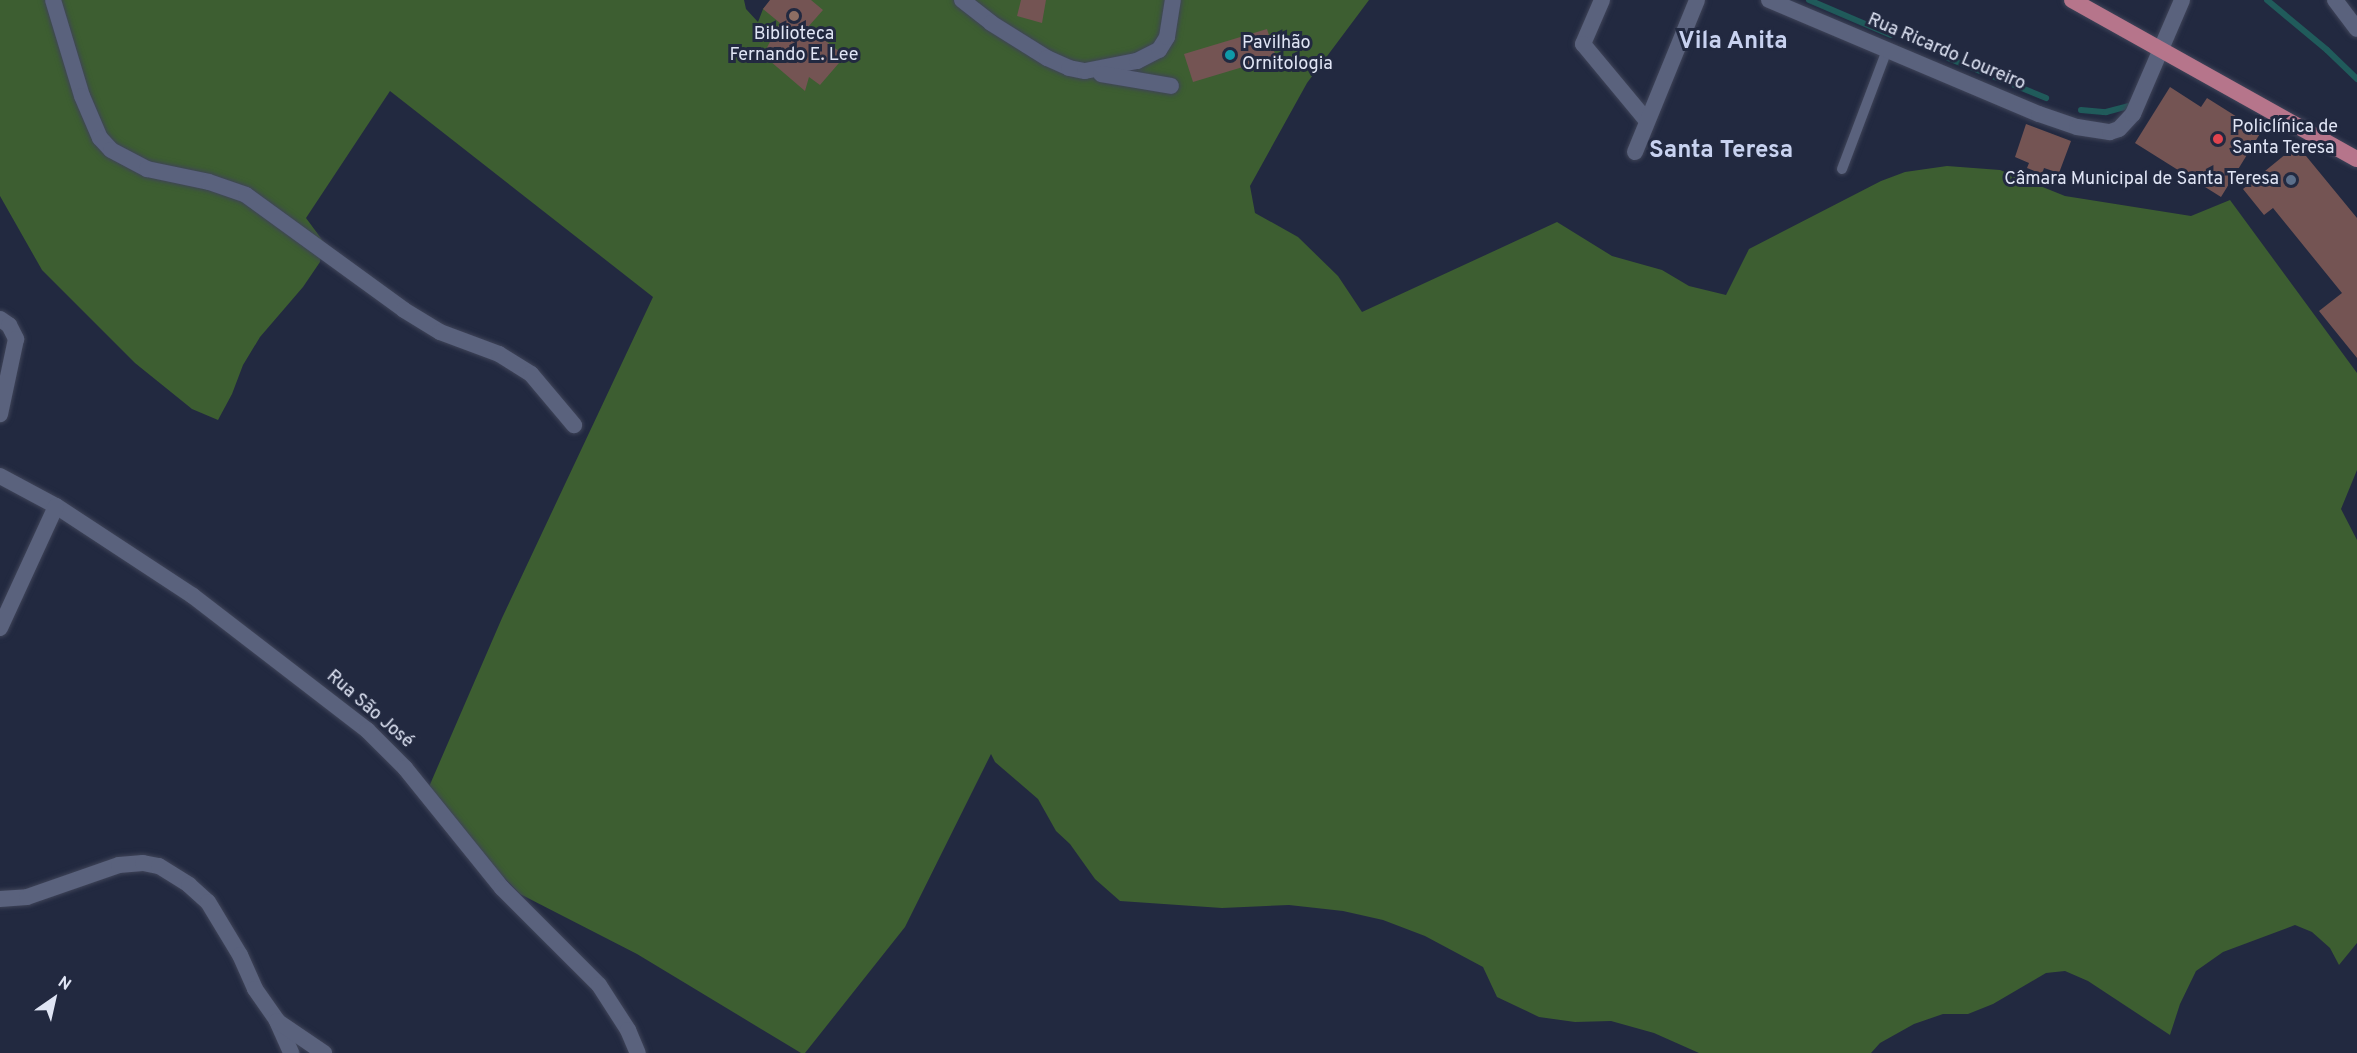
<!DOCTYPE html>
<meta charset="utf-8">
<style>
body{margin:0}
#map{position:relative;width:2357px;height:1053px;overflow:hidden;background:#222940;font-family:Overpass,sans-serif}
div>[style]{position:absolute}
.green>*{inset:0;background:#3d5e31}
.stream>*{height:6px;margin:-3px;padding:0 3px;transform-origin:3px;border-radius:3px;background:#205b5b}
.building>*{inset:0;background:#745453}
.roads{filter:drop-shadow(0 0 2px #3f4458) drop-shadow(0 0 2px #3f4458)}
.service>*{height:10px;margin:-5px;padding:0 5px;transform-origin:5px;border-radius:5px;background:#5a627d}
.minor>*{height:16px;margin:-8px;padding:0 8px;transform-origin:8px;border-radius:8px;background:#5a627d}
.tertiary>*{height:16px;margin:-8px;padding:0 8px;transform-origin:8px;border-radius:8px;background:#5a627d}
.primary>*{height:16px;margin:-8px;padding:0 8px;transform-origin:8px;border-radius:8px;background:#b6758b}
.dots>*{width:16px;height:16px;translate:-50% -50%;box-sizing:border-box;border:3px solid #222940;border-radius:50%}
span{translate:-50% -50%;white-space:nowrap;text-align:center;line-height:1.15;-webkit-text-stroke:6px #222940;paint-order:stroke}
.poi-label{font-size:18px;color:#e0e5f5}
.left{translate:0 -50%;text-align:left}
.right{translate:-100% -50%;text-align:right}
.street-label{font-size:18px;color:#e0e5f5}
.district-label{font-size:24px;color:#c8d2f0;font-weight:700}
.north{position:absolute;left:24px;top:969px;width:60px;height:60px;-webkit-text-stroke:4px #222940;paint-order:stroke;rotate:34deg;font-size:16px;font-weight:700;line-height:24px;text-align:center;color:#e0e5f5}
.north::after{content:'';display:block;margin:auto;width:21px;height:27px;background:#e0e5f5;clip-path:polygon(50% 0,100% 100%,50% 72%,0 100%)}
</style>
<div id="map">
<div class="green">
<i style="clip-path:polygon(0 0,744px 0,746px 9px,758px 22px,763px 9px,771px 0,1369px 0,1307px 83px,1250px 186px,1255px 213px,1298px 237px,1338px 276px,1362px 312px,1557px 222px,1612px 256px,1662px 270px,1689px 286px,1726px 295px,1749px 249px,1881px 181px,1905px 172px,1947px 166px,2000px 170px,2065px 196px,2191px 216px,2230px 200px,2357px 373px,2357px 470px,2341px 509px,2357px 540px,2357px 943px,2339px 965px,2330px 948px,2312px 932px,2295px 925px,2223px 952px,2196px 971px,2180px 1004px,2170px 1035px,2088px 981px,2065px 971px,2046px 973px,1993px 1004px,1968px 1014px,1943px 1014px,1914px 1024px,1880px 1043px,1871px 1053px,1699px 1053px,1654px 1033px,1611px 1021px,1575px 1022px,1539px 1017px,1497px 997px,1483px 967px,1425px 936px,1383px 920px,1343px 911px,1289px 905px,1222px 908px,1120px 901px,1095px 879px,1070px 844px,1056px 831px,1038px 799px,995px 762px,991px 754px,905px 927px,805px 1053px,801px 1053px,637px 954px,520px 894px,425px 796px,502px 618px,653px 297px,390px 91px,306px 218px,323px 241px,320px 262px,303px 287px,260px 337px,243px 365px,232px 394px,218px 420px,192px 409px,135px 363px,42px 270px,0 196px)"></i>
</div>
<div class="stream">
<i style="left:1809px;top:0;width:89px;rotate:23.1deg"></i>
<i style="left:2267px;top:0;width:78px;rotate:39.8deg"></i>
<i style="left:2327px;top:50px;width:42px;rotate:44deg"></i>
<i style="left:1948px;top:58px;width:106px;rotate:22.2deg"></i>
<i style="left:2081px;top:110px;width:25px;rotate:5deg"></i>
<i style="left:2106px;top:112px;width:23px;rotate:-15deg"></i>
</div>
<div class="building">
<i style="clip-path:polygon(770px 0,811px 0,823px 10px,808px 27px,845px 56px,820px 85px,809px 77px,805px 91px,763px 55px,780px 23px,763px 9px)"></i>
<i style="clip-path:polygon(1021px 0,1046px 0,1042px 23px,1017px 16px)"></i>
<i style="clip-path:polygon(1267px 29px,1276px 57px,1193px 82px,1184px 54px)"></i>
<i style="clip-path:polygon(2170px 87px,2201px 107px,2207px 98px,2261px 132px,2221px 197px,2135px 143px)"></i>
<i style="clip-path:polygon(2026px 124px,2071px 141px,2059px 173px,2044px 168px,2042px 174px,2027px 168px,2029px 163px,2015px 157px)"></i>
<i style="clip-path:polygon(2297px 145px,2357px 218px,2357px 358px,2319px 311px,2342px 293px,2273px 208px,2264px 215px,2243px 189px)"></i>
</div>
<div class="roads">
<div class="service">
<i style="left:1842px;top:169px;width:127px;rotate:-69.3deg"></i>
</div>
<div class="minor">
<i style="left:53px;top:0;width:100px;rotate:73.2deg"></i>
<i style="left:82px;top:96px;width:46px;rotate:66.8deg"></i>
<i style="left:100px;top:138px;width:16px;rotate:47deg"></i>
<i style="left:111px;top:150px;width:41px;rotate:27.8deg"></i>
<i style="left:147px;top:169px;width:63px;rotate:11.8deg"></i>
<i style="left:209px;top:182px;width:39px;rotate:19deg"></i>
<i style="left:246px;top:195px;width:195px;rotate:36deg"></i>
<i style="left:404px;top:310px;width:42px;rotate:31.4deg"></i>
<i style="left:440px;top:332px;width:63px;rotate:20.4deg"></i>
<i style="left:499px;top:354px;width:38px;rotate:32deg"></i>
<i style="left:531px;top:374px;width:67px;rotate:49.9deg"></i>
<i style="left:962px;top:0;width:37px;rotate:38deg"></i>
<i style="left:991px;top:23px;width:66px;rotate:32deg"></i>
<i style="left:1047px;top:58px;width:24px;rotate:24deg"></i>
<i style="left:1069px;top:68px;width:16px;rotate:11deg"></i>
<i style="left:1085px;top:71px;width:53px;rotate:-10.9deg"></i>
<i style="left:1137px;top:61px;width:25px;rotate:-27deg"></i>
<i style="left:1159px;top:50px;width:15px;rotate:-58deg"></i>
<i style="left:1167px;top:37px;width:37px;rotate:-81deg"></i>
<i style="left:1602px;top:0;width:48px;rotate:113.4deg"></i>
<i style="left:1583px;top:44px;width:100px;rotate:50.3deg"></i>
<i style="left:1769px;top:0;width:293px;rotate:22.9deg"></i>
<i style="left:2039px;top:114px;width:40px;rotate:18.9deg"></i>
<i style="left:2077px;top:127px;width:33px;rotate:9deg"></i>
<i style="left:2110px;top:132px;width:9px;rotate:-18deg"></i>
<i style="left:2119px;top:129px;width:21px;rotate:-47deg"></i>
<i style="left:2133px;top:114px;width:124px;rotate:-66.7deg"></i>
<i style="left:2335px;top:0;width:36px;rotate:53deg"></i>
<i style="left:1101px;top:74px;width:71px;rotate:9.7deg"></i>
<i style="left:1635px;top:152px;width:164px;rotate:-67.8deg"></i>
<i style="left:0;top:319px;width:11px;rotate:34deg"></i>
<i style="left:9px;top:325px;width:16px;rotate:63deg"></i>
<i style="left:16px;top:339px;width:77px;rotate:102deg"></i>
<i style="left:0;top:476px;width:64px;rotate:28.2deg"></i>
<i style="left:56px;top:506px;width:164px;rotate:33.3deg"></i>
<i style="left:193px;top:596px;width:220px;rotate:37.6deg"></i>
<i style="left:367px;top:730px;width:54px;rotate:45deg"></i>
<i style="left:405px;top:768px;width:154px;rotate:51.1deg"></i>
<i style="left:502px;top:888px;width:137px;rotate:45deg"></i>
<i style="left:599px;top:985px;width:54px;rotate:57.2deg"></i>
<i style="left:628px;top:1030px;width:25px;rotate:67deg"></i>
<i style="left:0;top:628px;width:134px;rotate:-65.3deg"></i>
<i style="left:277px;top:1021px;width:35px;rotate:66deg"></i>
</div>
<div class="tertiary">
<i style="left:0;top:899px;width:27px;rotate:-4deg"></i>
<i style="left:27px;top:897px;width:97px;rotate:-19.2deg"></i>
<i style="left:119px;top:865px;width:24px;rotate:-5deg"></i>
<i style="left:143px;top:863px;width:16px;rotate:11deg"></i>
<i style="left:159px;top:866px;width:36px;rotate:32deg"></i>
<i style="left:189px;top:885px;width:25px;rotate:42deg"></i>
<i style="left:208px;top:902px;width:62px;rotate:58.9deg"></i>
<i style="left:240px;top:955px;width:37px;rotate:66deg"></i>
<i style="left:255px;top:989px;width:39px;rotate:55deg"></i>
<i style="left:277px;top:1021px;width:57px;rotate:34.2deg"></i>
</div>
<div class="primary">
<i style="left:2072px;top:0;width:326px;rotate:29.2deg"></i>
</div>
</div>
<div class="dots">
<i style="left:794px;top:16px;background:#8d6e63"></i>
<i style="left:1230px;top:55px;background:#0f9aa8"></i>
<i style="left:2218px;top:139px;background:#e0444e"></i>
<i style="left:2291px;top:180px;background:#5c6f8a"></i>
</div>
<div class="poi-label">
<span style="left:794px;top:46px">Biblioteca<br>Fernando E. Lee</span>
<span class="left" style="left:1242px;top:55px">Pavilhão<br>Ornitologia</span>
<span class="left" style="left:2232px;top:139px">Policlínica de<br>Santa Teresa</span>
<span class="right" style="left:2279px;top:180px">Câmara Municipal de Santa Teresa</span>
</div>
<div class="street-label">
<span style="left:1946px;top:53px;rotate:23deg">Rua Ricardo Loureiro</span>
<span style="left:369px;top:710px;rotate:41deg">Rua São José</span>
</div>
<div class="district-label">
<span style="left:1733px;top:43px">Vila Anita</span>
<span style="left:1721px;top:152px">Santa Teresa</span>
</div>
<div class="north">N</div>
</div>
